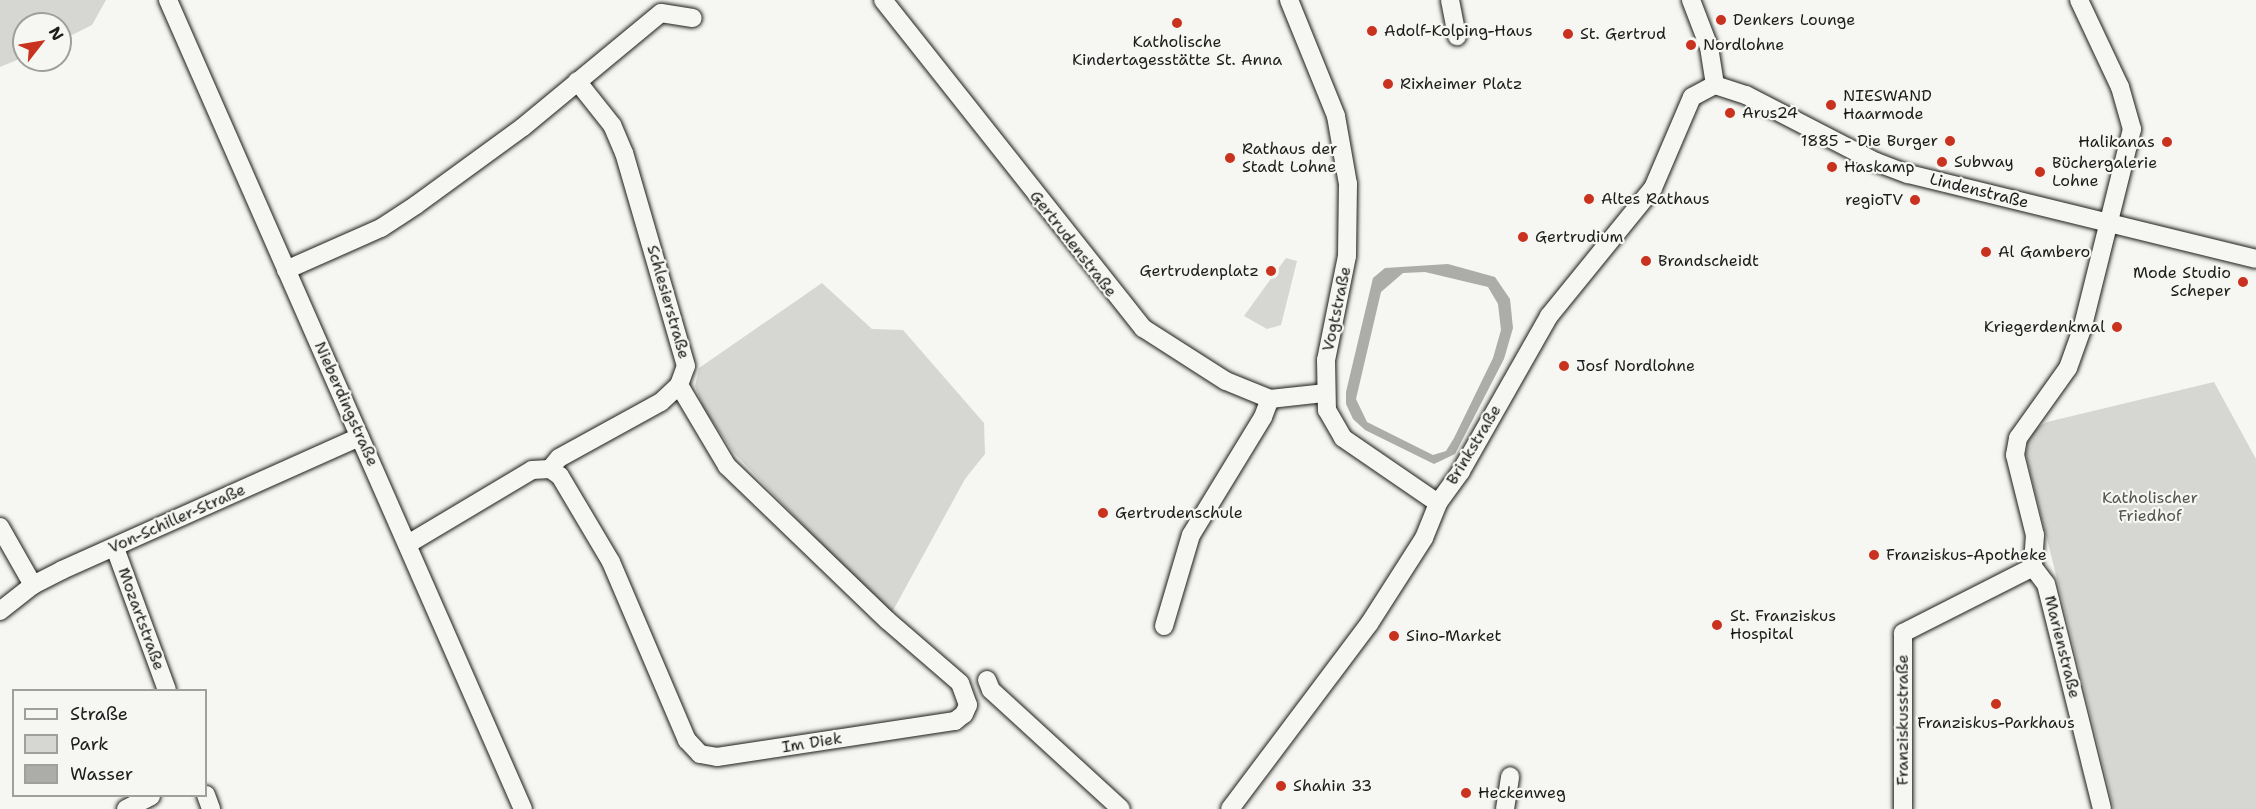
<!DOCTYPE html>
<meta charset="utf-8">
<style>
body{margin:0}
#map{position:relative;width:2256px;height:809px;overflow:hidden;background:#f6f6f2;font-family:"Shantell Sans",sans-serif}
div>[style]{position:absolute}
.green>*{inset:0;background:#d6d6d2}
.water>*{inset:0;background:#acaca9}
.roads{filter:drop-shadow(0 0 2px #1c1c1c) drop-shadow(0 0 2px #1c1c1c)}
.minor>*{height:18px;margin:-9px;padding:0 9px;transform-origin:9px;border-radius:9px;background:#f6f6f2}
.dots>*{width:16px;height:16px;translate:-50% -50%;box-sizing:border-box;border:3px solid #f6f6f2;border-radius:50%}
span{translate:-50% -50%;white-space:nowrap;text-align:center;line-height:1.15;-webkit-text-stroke:4.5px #f6f6f2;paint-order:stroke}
.poi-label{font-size:16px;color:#1c1c1c}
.left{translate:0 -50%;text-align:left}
.right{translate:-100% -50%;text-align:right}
.street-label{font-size:16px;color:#1c1c1c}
.park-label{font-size:16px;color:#545453}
.legend{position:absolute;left:12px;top:689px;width:195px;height:108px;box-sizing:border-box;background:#f6f6f2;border:2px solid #9f9f9c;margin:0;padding:8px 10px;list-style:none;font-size:18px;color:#1c1c1c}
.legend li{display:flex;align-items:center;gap:12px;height:30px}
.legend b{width:30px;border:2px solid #9f9f9c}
.north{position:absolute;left:12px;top:12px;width:60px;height:60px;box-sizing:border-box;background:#f6f6f2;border:2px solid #9f9f9c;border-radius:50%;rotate:59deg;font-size:16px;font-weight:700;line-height:24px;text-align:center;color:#1c1c1c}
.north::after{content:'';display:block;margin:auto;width:21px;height:27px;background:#c8321e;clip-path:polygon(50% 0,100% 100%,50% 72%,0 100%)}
</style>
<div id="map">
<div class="green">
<i style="clip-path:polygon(0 0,106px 0,92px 25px,60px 41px,60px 24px,24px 24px,24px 57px,0 67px)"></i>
<i style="clip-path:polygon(1286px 258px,1297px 261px,1281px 325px,1267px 329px,1244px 316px)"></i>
<i style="clip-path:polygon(822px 283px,872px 329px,903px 330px,984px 423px,985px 454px,965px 479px,890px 616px,734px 453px,704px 409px,695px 386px,699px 368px)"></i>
<i style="clip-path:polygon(2214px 382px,2256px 459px,2256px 809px,2114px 809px,2026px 454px,2028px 442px,2035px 429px,2047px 422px)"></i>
</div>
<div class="water">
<i style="clip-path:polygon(evenodd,1448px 264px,1495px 277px,1510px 299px,1513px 328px,1504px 359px,1455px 454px,1434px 464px,1365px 430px,1353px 419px,1346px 404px,1346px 392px,1373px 278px,1385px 268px,1448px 264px,1425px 272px,1488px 287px,1498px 304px,1501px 330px,1493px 358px,1454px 438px,1446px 451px,1433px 455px,1367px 422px,1356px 399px,1381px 292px,1403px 273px,1425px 272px)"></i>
</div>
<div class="roads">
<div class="minor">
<i style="left:168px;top:0;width:883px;rotate:66.31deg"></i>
<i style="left:883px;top:0;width:419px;rotate:51.6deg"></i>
<i style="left:1143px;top:328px;width:98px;rotate:32.6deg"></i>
<i style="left:1226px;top:381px;width:48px;rotate:22.2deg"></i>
<i style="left:1270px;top:399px;width:54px;rotate:-6.3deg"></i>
<i style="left:1289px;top:0;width:125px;rotate:67.9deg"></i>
<i style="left:1336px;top:116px;width:69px;rotate:80deg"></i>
<i style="left:1348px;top:184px;width:72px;rotate:90.8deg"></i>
<i style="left:1347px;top:256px;width:106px;rotate:101.4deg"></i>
<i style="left:1326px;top:360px;width:50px;rotate:88.9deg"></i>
<i style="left:1327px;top:410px;width:32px;rotate:60deg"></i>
<i style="left:1343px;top:438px;width:115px;rotate:34.4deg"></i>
<i style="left:1450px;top:0;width:37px;rotate:79deg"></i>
<i style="left:1691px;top:0;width:50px;rotate:69deg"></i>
<i style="left:1709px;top:47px;width:38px;rotate:81deg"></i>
<i style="left:2079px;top:0;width:96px;rotate:64.8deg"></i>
<i style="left:2120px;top:87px;width:44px;rotate:74.1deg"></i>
<i style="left:2132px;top:129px;width:206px;rotate:104deg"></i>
<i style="left:2082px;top:329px;width:41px;rotate:109.7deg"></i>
<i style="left:2068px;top:368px;width:86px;rotate:125.5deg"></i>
<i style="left:2018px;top:438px;width:17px;rotate:100deg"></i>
<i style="left:2015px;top:455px;width:82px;rotate:76deg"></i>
<i style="left:2035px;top:535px;width:32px;rotate:94deg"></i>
<i style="left:2033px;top:567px;width:21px;rotate:53deg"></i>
<i style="left:2046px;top:584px;width:232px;rotate:76deg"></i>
<i style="left:1715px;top:85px;width:33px;rotate:18deg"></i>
<i style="left:1746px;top:95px;width:146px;rotate:27.3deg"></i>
<i style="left:1876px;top:162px;width:34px;rotate:21deg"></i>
<i style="left:1908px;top:174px;width:358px;rotate:13.7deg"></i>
<i style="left:286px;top:270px;width:104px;rotate:-23.9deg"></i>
<i style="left:381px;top:228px;width:42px;rotate:-33.3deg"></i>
<i style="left:416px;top:205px;width:132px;rotate:-36.1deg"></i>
<i style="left:523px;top:127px;width:179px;rotate:-39.6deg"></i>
<i style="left:661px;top:13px;width:32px;rotate:9deg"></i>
<i style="left:550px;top:469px;width:14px;rotate:-51deg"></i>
<i style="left:559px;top:458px;width:116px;rotate:-28.8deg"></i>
<i style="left:661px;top:402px;width:25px;rotate:-43deg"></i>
<i style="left:679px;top:385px;width:20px;rotate:-70deg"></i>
<i style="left:686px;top:366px;width:222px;rotate:-106.2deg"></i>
<i style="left:624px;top:153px;width:30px;rotate:-113deg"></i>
<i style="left:612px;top:125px;width:56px;rotate:-128.5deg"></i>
<i style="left:0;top:527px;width:67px;rotate:60.4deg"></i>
<i style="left:408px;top:544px;width:144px;rotate:-30.8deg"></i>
<i style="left:532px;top:470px;width:18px;rotate:-3deg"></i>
<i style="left:550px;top:469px;width:12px;rotate:35deg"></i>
<i style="left:560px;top:476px;width:100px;rotate:59.3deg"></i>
<i style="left:611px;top:562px;width:194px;rotate:66.9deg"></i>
<i style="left:687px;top:740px;width:19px;rotate:47deg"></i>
<i style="left:700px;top:754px;width:17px;rotate:10deg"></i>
<i style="left:717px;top:757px;width:241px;rotate:-8.6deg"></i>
<i style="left:955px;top:721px;width:11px;rotate:-38deg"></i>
<i style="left:964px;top:714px;width:10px;rotate:-66deg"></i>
<i style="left:968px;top:705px;width:23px;rotate:-110deg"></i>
<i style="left:960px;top:683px;width:96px;rotate:-139.2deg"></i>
<i style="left:887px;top:620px;width:222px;rotate:-136.1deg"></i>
<i style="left:727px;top:466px;width:94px;rotate:-120.7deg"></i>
<i style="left:115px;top:548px;width:151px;rotate:69.9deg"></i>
<i style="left:0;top:611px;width:42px;rotate:-38.2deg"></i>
<i style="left:33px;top:585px;width:33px;rotate:-27deg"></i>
<i style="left:62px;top:570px;width:326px;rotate:-24.1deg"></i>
<i style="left:1164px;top:626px;width:95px;rotate:-73.5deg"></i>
<i style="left:1191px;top:535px;width:138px;rotate:-58.6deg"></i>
<i style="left:1263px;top:417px;width:19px;rotate:-69deg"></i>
<i style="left:987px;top:680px;width:11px;rotate:68deg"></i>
<i style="left:991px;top:690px;width:176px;rotate:42.5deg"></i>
<i style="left:206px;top:795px;width:15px;rotate:70deg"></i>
<i style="left:126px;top:809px;width:28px;rotate:-27deg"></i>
<i style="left:1230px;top:809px;width:231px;rotate:-53.1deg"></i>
<i style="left:1369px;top:624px;width:102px;rotate:-57.4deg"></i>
<i style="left:1424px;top:538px;width:38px;rotate:-68deg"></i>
<i style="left:1438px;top:503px;width:39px;rotate:-54deg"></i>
<i style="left:1461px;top:471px;width:178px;rotate:-60.4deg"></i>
<i style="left:1549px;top:316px;width:165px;rotate:-50.9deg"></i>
<i style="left:1653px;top:188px;width:99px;rotate:-66.8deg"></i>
<i style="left:1692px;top:97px;width:26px;rotate:-28deg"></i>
<i style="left:1505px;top:809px;width:33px;rotate:-81deg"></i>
<i style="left:1903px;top:809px;width:176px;rotate:-90deg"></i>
<i style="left:1903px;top:633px;width:146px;rotate:-26.9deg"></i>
</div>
</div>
<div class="dots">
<i style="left:1721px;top:20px;background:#c8321e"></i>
<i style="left:1177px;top:23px;background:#c8321e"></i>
<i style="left:1372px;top:31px;background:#c8321e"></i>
<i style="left:1568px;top:34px;background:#c8321e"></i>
<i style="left:1691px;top:45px;background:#c8321e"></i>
<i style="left:1388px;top:84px;background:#c8321e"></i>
<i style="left:1831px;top:105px;background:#c8321e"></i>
<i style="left:1730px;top:113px;background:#c8321e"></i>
<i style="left:1950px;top:141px;background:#c8321e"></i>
<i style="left:2167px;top:142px;background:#c8321e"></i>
<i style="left:1230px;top:158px;background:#c8321e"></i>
<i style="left:1942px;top:162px;background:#c8321e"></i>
<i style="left:1832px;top:167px;background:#c8321e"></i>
<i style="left:2040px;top:172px;background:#c8321e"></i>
<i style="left:1589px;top:199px;background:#c8321e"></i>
<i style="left:1915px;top:200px;background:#c8321e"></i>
<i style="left:1523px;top:237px;background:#c8321e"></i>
<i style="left:1986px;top:252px;background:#c8321e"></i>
<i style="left:1646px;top:261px;background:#c8321e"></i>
<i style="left:1271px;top:271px;background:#c8321e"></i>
<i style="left:2243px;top:282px;background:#c8321e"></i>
<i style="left:2117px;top:327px;background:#c8321e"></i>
<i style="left:1564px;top:366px;background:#c8321e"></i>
<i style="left:1103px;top:513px;background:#c8321e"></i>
<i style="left:1874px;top:555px;background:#c8321e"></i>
<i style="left:1717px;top:625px;background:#c8321e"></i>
<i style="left:1394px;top:636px;background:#c8321e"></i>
<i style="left:1996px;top:704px;background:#c8321e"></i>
<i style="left:1281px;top:786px;background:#c8321e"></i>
<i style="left:1466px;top:793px;background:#c8321e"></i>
</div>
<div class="poi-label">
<span class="left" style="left:1733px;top:20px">Denkers Lounge</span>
<span class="left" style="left:1384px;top:31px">Adolf-Kolping-Haus</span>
<span class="left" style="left:1580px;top:34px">St. Gertrud</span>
<span style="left:1177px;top:51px">Katholische<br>Kindertagesstätte St. Anna</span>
<span class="left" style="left:1703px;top:45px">Nordlohne</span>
<span class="left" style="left:1400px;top:84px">Rixheimer Platz</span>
<span class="left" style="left:1843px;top:105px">NIESWAND<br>Haarmode</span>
<span class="left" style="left:1742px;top:113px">Arus24</span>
<span class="right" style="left:1938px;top:141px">1885 - Die Burger</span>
<span class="right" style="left:2155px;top:142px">Halikanas</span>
<span class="left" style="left:1242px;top:158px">Rathaus der<br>Stadt Lohne</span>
<span class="left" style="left:1954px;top:162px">Subway</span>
<span class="left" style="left:2052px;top:172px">Büchergalerie<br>Lohne</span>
<span class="left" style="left:1844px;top:167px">Haskamp</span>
<span class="left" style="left:1601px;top:199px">Altes Rathaus</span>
<span class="right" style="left:1903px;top:200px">regioTV</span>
<span class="left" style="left:1535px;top:237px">Gertrudium</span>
<span class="left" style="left:1998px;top:252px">Al Gambero</span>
<span class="left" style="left:1658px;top:261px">Brandscheidt</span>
<span class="right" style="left:1259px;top:271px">Gertrudenplatz</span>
<span class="right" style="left:2231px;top:282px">Mode Studio<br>Scheper</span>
<span class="right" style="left:2105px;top:327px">Kriegerdenkmal</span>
<span class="left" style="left:1576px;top:366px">Josf Nordlohne</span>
<span class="left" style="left:1115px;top:513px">Gertrudenschule</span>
<span class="left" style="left:1886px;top:555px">Franziskus-Apotheke</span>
<span class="left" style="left:1730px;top:625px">St. Franziskus<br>Hospital</span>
<span class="left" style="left:1406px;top:636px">Sino-Market</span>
<span style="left:1996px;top:723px">Franziskus-Parkhaus</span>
<span class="left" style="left:1293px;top:786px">Shahin 33</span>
<span class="left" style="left:1478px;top:793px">Heckenweg</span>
</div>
<div class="street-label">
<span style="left:1979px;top:191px;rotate:14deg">Lindenstraße</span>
<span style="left:1073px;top:244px;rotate:52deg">Gertrudenstraße</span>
<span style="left:668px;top:302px;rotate:74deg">Schlesierstraße</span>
<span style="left:1337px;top:309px;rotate:-78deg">Vogtstraße</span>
<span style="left:346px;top:404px;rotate:66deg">Nieberdingstraße</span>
<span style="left:1474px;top:445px;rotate:-59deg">Brinkstraße</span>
<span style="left:177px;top:519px;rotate:-24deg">Von-Schiller-Straße</span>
<span style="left:141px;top:619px;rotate:70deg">Mozartstraße</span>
<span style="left:2062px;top:647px;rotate:76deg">Marienstraße</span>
<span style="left:1903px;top:720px;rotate:-90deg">Franziskusstraße</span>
<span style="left:812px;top:743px;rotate:-9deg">Im Diek</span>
</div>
<div class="park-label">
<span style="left:2150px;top:507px">Katholischer<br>Friedhof</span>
</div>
<ul class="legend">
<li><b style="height:8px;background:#f6f6f2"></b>Straße</li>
<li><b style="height:16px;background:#d6d6d2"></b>Park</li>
<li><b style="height:16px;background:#acaca9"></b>Wasser</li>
</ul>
<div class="north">N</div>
</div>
